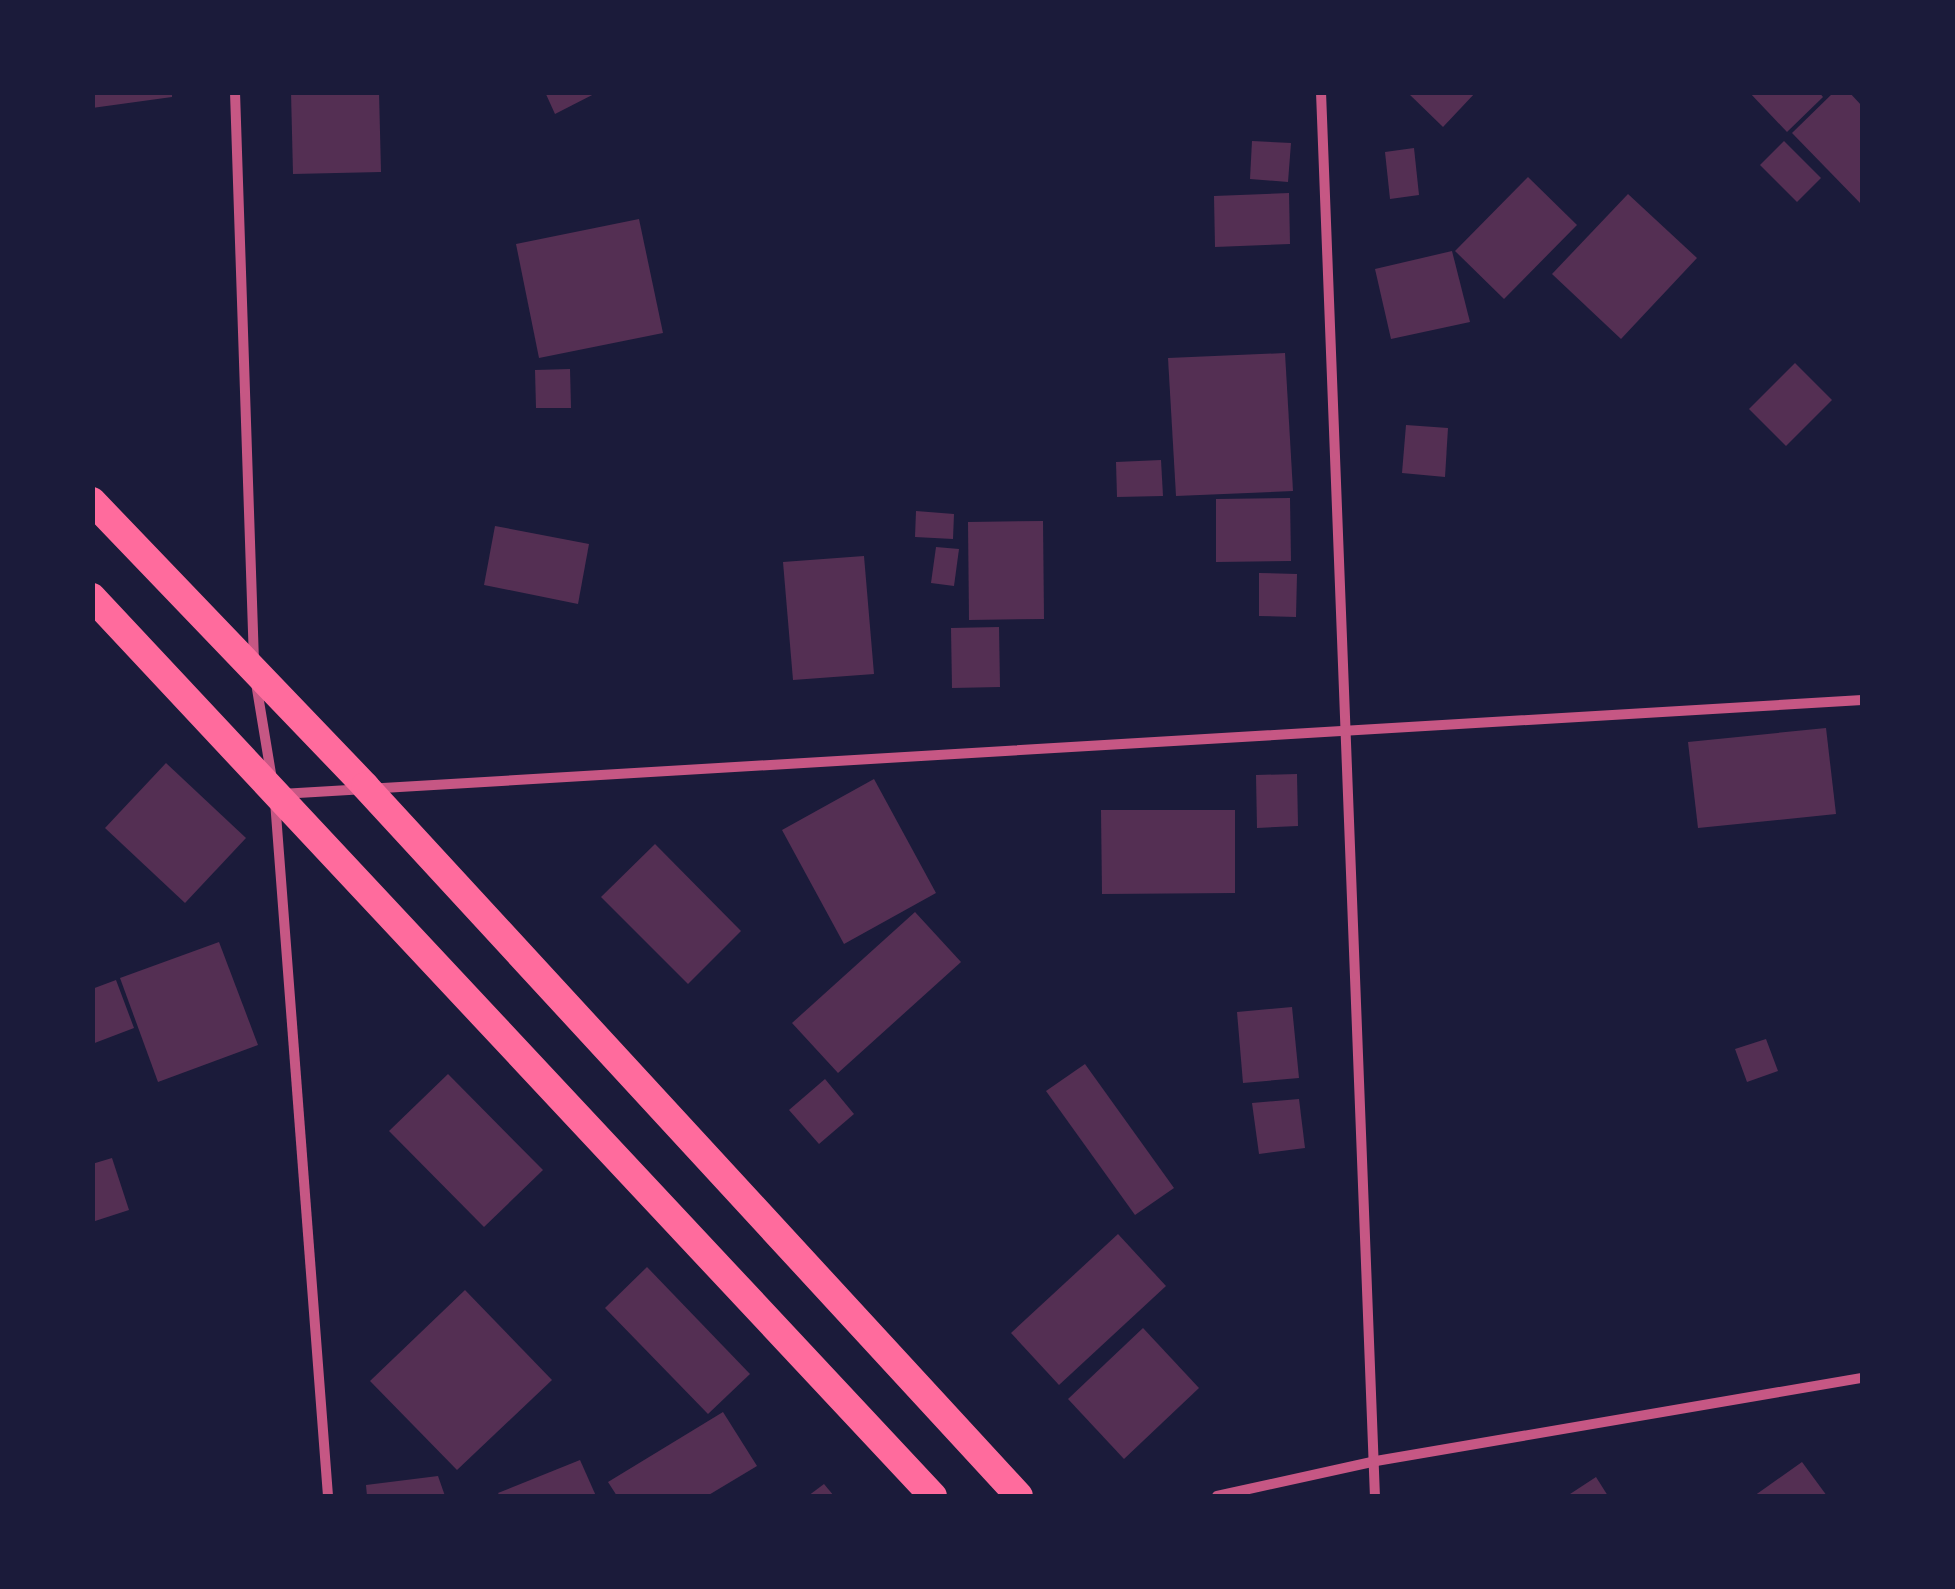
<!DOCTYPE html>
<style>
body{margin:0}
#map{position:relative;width:1955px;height:1589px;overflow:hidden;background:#1b1b3a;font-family:"Asap Condensed",sans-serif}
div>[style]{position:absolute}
.building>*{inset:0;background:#542f53}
.minor>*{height:10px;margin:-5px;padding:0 5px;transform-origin:5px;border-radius:5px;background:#c65784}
.trunk>*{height:28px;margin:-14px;padding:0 14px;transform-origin:14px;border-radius:14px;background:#ff6b9d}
span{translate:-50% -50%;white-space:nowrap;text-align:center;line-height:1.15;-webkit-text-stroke:9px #1b1b3a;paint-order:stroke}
.frame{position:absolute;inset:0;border:95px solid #1b1b3a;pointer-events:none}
</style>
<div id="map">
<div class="building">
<i style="clip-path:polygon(92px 92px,172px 92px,172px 97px,92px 108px)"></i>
<i style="clip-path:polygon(291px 92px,379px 92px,381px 172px,293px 174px)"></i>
<i style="clip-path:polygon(545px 92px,598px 92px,555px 114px)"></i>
<i style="clip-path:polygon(1407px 92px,1476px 92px,1443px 127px)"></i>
<i style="clip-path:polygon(1749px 92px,1819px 92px,1823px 97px,1787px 132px)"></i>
<i style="clip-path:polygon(1834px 92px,1849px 92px,1862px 106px,1862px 205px,1792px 133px)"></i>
<i style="clip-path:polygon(1252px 141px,1291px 143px,1288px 182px,1250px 179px)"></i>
<i style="clip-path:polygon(1784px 141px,1821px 178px,1797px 202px,1760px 165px)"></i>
<i style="clip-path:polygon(1414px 148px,1419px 195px,1390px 199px,1385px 152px)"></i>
<i style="clip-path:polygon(1528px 177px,1577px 225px,1504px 299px,1455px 251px)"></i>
<i style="clip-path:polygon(1289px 193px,1290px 244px,1215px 247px,1214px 196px)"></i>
<i style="clip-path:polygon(1628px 194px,1697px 258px,1621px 339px,1552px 274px)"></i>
<i style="clip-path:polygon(639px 219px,663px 333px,539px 358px,516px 244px)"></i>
<i style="clip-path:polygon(1452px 251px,1470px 322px,1391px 339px,1375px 269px)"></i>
<i style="clip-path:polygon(1285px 353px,1293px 491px,1176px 496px,1168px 358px)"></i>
<i style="clip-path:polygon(1795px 363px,1832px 400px,1786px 446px,1749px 409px)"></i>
<i style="clip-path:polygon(570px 369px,571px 408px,536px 408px,535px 370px)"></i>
<i style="clip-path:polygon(1406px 425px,1448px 428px,1445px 477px,1402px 473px)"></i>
<i style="clip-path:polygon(1161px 460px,1163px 496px,1117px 497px,1116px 462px)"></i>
<i style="clip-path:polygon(1290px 498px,1291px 561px,1216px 562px,1216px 499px)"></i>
<i style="clip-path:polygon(916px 511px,954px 514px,953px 539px,915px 537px)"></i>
<i style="clip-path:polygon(1043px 521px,1044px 619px,969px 620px,968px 522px)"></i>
<i style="clip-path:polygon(495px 526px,589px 544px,578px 604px,484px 585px)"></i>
<i style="clip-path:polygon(936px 547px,959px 549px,954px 586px,931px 583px)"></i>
<i style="clip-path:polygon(864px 556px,874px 674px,793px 680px,783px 562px)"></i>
<i style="clip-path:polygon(1259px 573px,1297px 574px,1296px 617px,1259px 616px)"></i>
<i style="clip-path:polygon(999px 627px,1000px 687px,952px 688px,951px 628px)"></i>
<i style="clip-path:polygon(1826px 728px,1836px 814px,1698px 828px,1688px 742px)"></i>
<i style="clip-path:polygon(166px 763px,246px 838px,185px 903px,105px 828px)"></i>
<i style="clip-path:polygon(1297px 774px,1298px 826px,1257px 828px,1256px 775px)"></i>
<i style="clip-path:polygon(874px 779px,936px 893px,844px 944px,782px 830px)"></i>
<i style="clip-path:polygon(1101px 810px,1235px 810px,1235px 893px,1102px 894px)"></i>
<i style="clip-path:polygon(655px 844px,741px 931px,688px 984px,601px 897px)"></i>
<i style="clip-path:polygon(915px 912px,961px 962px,838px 1073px,792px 1023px)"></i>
<i style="clip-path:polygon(219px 942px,258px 1045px,158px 1082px,120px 978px)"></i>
<i style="clip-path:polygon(116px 980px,134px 1028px,92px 1044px,92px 989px)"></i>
<i style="clip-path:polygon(1292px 1007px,1299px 1078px,1243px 1083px,1237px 1012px)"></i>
<i style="clip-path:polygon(1766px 1039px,1778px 1071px,1747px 1082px,1735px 1049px)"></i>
<i style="clip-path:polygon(1085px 1064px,1174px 1188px,1135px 1215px,1046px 1091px)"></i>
<i style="clip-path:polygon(448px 1074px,543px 1170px,484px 1227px,389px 1131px)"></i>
<i style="clip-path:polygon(825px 1079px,854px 1114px,819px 1144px,789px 1110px)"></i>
<i style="clip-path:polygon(1299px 1099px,1305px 1148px,1259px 1154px,1252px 1103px)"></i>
<i style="clip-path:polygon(112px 1158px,129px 1210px,92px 1222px,92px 1164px)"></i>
<i style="clip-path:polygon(1118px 1234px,1166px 1286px,1059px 1385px,1011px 1333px)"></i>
<i style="clip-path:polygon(647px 1267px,750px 1374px,708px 1414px,605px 1308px)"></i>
<i style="clip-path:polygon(465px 1290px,552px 1380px,457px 1470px,370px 1381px)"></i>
<i style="clip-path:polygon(1143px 1328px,1199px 1388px,1124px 1459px,1068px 1399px)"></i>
<i style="clip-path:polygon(723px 1412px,757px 1466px,707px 1496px,617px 1496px,608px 1482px)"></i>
<i style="clip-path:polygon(580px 1460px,596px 1496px,500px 1496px,498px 1493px)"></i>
<i style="clip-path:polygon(1802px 1462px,1827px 1496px,1754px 1496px)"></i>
<i style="clip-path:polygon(438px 1476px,445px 1496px,367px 1496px,366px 1485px)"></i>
<i style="clip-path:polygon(1596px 1477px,1608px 1496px,1567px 1496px)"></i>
<i style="clip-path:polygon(824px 1484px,834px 1496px,808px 1496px)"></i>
</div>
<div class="minor">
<i style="left:235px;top:92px;width:569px;rotate:88.09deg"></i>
<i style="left:1321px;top:92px;width:1405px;rotate:87.8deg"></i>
<i style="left:256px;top:683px;width:98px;rotate:80.6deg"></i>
<i style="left:281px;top:794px;width:1584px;rotate:-3.4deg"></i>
<i style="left:275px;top:801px;width:697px;rotate:85.64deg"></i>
<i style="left:1217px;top:1496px;width:163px;rotate:-12.4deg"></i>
<i style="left:1376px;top:1461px;width:493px;rotate:-9.7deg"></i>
</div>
<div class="trunk">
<i style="left:92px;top:501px;width:395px;rotate:46.2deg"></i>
<i style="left:365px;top:786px;width:965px;rotate:47.35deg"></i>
<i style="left:92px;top:597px;width:1231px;rotate:46.91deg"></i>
</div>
<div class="frame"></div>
</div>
